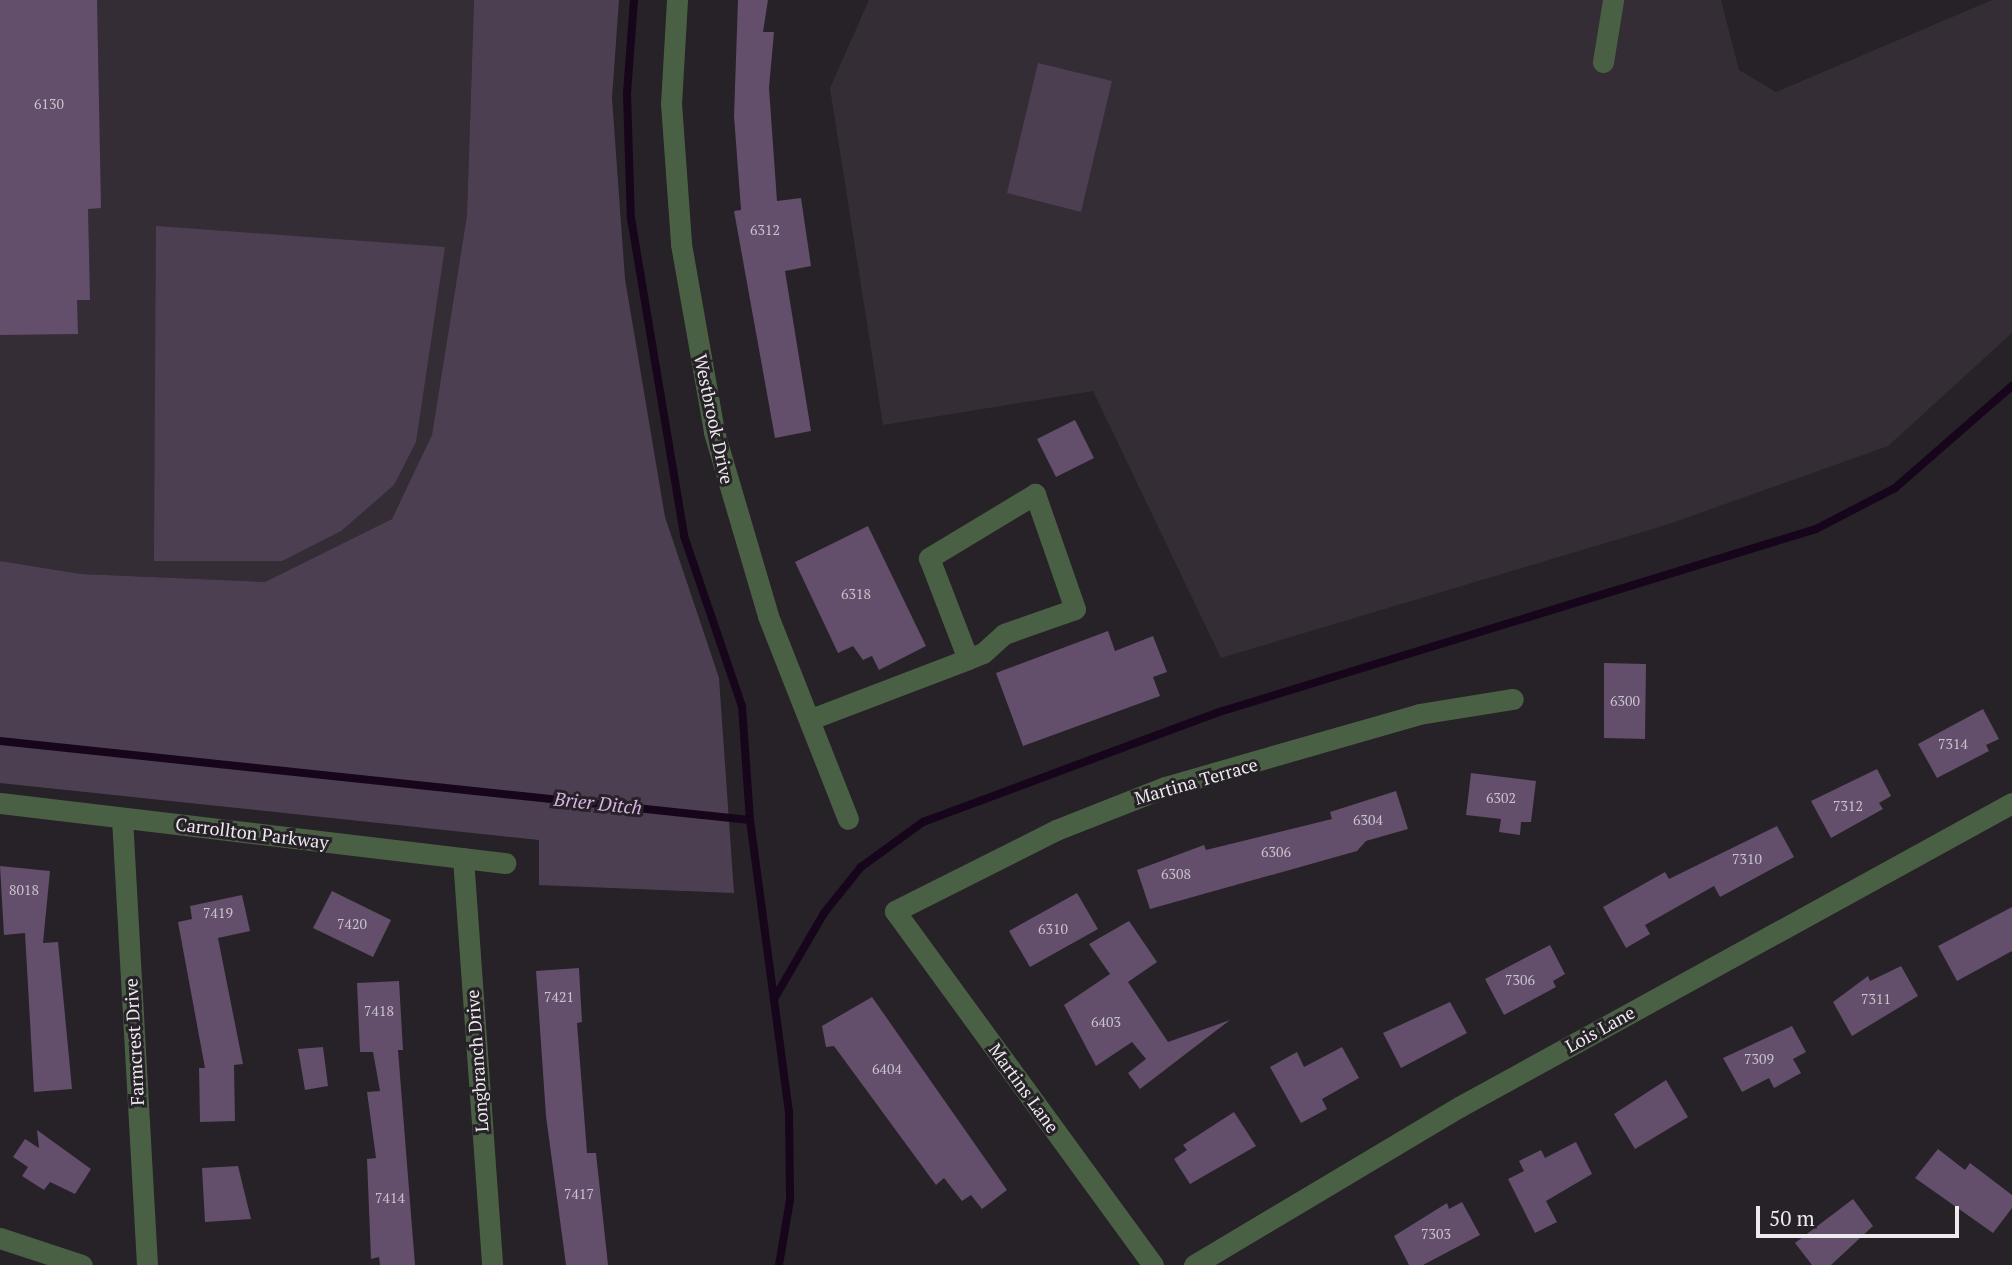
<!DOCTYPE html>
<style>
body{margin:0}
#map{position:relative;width:2012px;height:1265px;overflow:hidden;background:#262227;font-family:"PT Serif",serif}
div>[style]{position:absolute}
.built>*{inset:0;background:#342d36}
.green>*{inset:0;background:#4d3f52}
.stream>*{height:8px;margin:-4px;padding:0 4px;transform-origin:4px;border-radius:4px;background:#17051c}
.building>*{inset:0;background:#634e6b}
.minor>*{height:21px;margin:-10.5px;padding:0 10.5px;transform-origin:10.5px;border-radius:10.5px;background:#4a6044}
span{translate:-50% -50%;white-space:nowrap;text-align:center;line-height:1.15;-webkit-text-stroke:6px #262227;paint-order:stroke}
.number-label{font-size:14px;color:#cac3cc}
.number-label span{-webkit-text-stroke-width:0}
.street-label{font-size:18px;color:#eceaed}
.water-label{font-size:19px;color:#dab3e7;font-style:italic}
.scale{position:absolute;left:1756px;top:1206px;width:203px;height:32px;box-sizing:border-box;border:4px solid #eceaed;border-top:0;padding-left:9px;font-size:21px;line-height:24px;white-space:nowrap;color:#eceaed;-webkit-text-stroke:5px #262227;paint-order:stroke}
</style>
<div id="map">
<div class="built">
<i style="clip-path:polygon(0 0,474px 0,467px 215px,432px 436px,392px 519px,265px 582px,81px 574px,0 561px)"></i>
<i style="clip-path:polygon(869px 0,1721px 0,1739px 70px,1776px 92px,1992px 0,2012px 0,2012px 333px,1888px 446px,1669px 524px,1221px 658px,1093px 391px,883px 425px,830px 88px)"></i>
</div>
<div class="green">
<i style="clip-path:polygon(474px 0,619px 0,612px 98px,625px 279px,665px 517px,719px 678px,734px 893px,539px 885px,539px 840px,0 783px,0 561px,81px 574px,265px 582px,392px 519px,432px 435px,467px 215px)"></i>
<i style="clip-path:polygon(1038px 63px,1112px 81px,1081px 212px,1007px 193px)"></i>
<i style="clip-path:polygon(156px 226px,445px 247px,416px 442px,394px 485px,341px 531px,282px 561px,154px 561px)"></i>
</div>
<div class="stream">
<i style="left:634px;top:0;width:94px;rotate:94.3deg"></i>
<i style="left:627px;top:94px;width:124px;rotate:88.2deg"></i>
<i style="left:631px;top:218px;width:322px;rotate:80.5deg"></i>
<i style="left:684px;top:536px;width:180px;rotate:71.2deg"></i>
<i style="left:742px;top:706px;width:114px;rotate:86deg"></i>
<i style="left:0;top:741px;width:754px;rotate:6.01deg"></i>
<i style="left:750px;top:820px;width:295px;rotate:82.4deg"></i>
<i style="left:789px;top:1112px;width:88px;rotate:89.3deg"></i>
<i style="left:790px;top:1200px;width:66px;rotate:99.6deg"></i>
<i style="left:774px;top:999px;width:99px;rotate:-59.8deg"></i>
<i style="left:824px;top:913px;width:59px;rotate:-51.2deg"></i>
<i style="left:861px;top:867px;width:77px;rotate:-36deg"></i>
<i style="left:923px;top:822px;width:313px;rotate:-20.4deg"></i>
<i style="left:1216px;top:713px;width:628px;rotate:-17.05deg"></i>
<i style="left:1816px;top:529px;width:89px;rotate:-27.4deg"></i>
<i style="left:1895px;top:488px;width:155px;rotate:-41.1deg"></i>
</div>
<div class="building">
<i style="clip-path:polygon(0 0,97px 0,101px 208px,88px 209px,90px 300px,77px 300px,78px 334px,0 335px)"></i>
<i style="clip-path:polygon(738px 0,768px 0,763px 32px,774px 32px,769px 88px,777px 201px,801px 198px,811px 266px,785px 271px,811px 431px,775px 438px,734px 211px,741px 210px,734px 116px)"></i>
<i style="clip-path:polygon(1075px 420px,1094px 458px,1056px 477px,1037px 439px)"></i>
<i style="clip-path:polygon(868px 526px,926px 646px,879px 670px,872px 656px,863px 660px,853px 646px,838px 653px,795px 562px)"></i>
<i style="clip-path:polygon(1108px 631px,1115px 651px,1153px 636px,1167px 672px,1153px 677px,1160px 696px,1023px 746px,996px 673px)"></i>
<i style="clip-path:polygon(1604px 663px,1646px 664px,1645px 739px,1604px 738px)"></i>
<i style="clip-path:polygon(1983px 709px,1999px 739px,1986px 745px,1989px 751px,1937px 778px,1918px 744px)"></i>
<i style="clip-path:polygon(1877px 769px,1891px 796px,1879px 803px,1883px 809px,1831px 838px,1811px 801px)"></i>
<i style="clip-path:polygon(1471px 773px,1536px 781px,1531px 822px,1521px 822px,1520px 835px,1499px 832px,1501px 819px,1466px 815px)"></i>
<i style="clip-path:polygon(1396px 791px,1408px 829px,1366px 841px,1357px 851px,1150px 909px,1137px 870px,1204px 845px,1206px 850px,1332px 819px,1330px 812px)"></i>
<i style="clip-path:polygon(1777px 826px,1794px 857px,1720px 897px,1714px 886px,1645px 925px,1650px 934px,1626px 948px,1603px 907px,1665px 872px,1669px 879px)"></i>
<i style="clip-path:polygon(0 866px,50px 871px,43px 943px,58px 942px,72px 1089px,34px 1092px,25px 933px,4px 935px)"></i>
<i style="clip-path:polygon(332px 891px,391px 920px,373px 957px,313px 928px)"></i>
<i style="clip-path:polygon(1077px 893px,1098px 929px,1030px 967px,1009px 931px)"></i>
<i style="clip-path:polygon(242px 895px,250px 931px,218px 938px,243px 1064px,234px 1065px,235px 1121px,200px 1122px,199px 1068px,205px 1068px,178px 922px,192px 919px,190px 906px)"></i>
<i style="clip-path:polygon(2012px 907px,2012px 951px,1957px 981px,1938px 946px)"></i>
<i style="clip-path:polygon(1129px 921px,1157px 962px,1128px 982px,1168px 1042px,1230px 1020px,1140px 1089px,1128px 1073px,1146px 1059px,1132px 1042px,1096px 1066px,1064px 1005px,1110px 974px,1089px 944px)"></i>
<i style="clip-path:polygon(1550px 945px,1565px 974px,1553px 981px,1556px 987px,1504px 1015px,1485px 979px)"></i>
<i style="clip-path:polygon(1901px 966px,1918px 996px,1852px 1036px,1833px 1002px,1868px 976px,1870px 981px)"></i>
<i style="clip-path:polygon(579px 968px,582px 1022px,577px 1023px,587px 1153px,596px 1153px,608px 1265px,566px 1265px,546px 1116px,536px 971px)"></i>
<i style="clip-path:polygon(399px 981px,403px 1050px,398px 1050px,415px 1265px,380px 1265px,379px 1257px,371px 1259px,367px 1159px,376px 1158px,367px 1092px,380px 1091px,373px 1052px,360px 1052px,357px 983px)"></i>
<i style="clip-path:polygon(872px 997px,1007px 1190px,982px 1209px,971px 1195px,962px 1201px,944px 1178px,936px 1185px,834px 1046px,826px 1047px,822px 1026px)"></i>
<i style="clip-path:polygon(1450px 1002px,1467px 1033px,1401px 1068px,1383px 1033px)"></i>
<i style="clip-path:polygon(1792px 1026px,1806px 1052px,1793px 1059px,1801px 1073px,1774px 1088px,1769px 1078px,1742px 1092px,1723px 1058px)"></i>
<i style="clip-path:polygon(323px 1047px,328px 1086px,305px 1090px,298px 1049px)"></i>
<i style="clip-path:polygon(1342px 1047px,1359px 1078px,1322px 1099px,1327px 1109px,1301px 1123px,1270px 1067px,1297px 1052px,1304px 1067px)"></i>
<i style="clip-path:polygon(1666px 1080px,1688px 1117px,1635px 1149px,1614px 1114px)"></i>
<i style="clip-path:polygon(1234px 1112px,1256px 1146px,1190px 1184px,1174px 1159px,1187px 1150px,1183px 1145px)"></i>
<i style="clip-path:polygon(37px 1130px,91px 1169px,75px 1194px,50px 1182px,44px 1190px,22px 1176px,28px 1167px,13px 1157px,25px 1139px,39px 1148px)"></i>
<i style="clip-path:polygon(1576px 1142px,1592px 1174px,1546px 1201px,1557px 1222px,1535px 1233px,1508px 1179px,1524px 1171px,1519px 1161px,1541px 1150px,1545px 1158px)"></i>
<i style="clip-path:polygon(1938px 1149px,1965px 1170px,1970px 1163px,2012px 1195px,2012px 1208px,1993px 1233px,1915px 1178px)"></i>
<i style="clip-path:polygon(238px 1166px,251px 1219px,205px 1222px,202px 1168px)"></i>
<i style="clip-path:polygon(1853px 1199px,1873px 1226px,1831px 1265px,1812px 1265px,1795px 1243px)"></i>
<i style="clip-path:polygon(1462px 1202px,1480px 1235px,1423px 1265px,1409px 1265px,1394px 1236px,1447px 1203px,1449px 1209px)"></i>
</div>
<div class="minor">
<i style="left:677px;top:0;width:103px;rotate:93.3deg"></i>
<i style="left:671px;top:103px;width:141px;rotate:85.9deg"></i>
<i style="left:681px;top:244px;width:191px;rotate:80deg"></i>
<i style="left:714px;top:432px;width:192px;rotate:73.6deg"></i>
<i style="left:768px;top:616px;width:218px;rotate:68.5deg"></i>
<i style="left:1603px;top:62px;width:63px;rotate:-80.8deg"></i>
<i style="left:811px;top:719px;width:168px;rotate:-20.9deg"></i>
<i style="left:968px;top:659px;width:16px;rotate:-22deg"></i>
<i style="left:983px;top:653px;width:28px;rotate:-42deg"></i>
<i style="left:1004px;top:634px;width:75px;rotate:-19.4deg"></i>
<i style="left:1075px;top:609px;width:122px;rotate:-109.2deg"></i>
<i style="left:1035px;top:494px;width:124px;rotate:148.9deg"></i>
<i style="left:929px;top:558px;width:108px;rotate:68.9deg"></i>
<i style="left:0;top:803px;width:509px;rotate:6.78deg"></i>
<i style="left:122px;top:818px;width:448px;rotate:86.8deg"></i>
<i style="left:463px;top:858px;width:408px;rotate:85.9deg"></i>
<i style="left:0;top:1238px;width:86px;rotate:18.2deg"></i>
<i style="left:1153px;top:1265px;width:438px;rotate:-126.1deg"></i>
<i style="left:895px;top:911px;width:180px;rotate:-26.7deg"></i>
<i style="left:1056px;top:830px;width:117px;rotate:-21.5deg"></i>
<i style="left:1165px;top:787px;width:264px;rotate:-16deg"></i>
<i style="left:1419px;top:714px;width:95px;rotate:-9.1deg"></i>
<i style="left:1194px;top:1265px;width:309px;rotate:-30.8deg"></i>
<i style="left:1459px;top:1107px;width:631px;rotate:-28.8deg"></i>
</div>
<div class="number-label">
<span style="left:49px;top:104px">6130</span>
<span style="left:765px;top:230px">6312</span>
<span style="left:856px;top:594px">6318</span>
<span style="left:1625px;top:701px">6300</span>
<span style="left:1953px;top:744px">7314</span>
<span style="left:1501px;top:798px">6302</span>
<span style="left:1848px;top:806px">7312</span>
<span style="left:1368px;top:820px">6304</span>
<span style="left:1276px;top:852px">6306</span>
<span style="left:1747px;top:859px">7310</span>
<span style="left:1176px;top:874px">6308</span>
<span style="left:24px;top:890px">8018</span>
<span style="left:218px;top:913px">7419</span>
<span style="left:352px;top:924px">7420</span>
<span style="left:1053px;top:929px">6310</span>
<span style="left:1520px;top:980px">7306</span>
<span style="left:559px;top:997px">7421</span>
<span style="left:1876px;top:999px">7311</span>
<span style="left:379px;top:1011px">7418</span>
<span style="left:1106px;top:1022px">6403</span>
<span style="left:1759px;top:1059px">7309</span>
<span style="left:887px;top:1069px">6404</span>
<span style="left:579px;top:1194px">7417</span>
<span style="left:390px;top:1198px">7414</span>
<span style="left:1436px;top:1234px">7303</span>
</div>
<div class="street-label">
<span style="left:714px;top:419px;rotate:78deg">Westbrook Drive</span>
<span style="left:1196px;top:781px;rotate:-16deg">Martina Terrace</span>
<span style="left:252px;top:833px;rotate:7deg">Carrollton Parkway</span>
<span style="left:1600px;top:1029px;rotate:-29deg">Lois Lane</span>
<span style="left:134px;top:1042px;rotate:-93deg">Farmcrest Drive</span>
<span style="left:477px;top:1061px;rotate:-94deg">Longbranch Drive</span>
<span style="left:1024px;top:1088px;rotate:54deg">Martins Lane</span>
</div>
<div class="water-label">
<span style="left:598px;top:803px;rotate:6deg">Brier Ditch</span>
</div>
<div class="scale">50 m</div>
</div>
